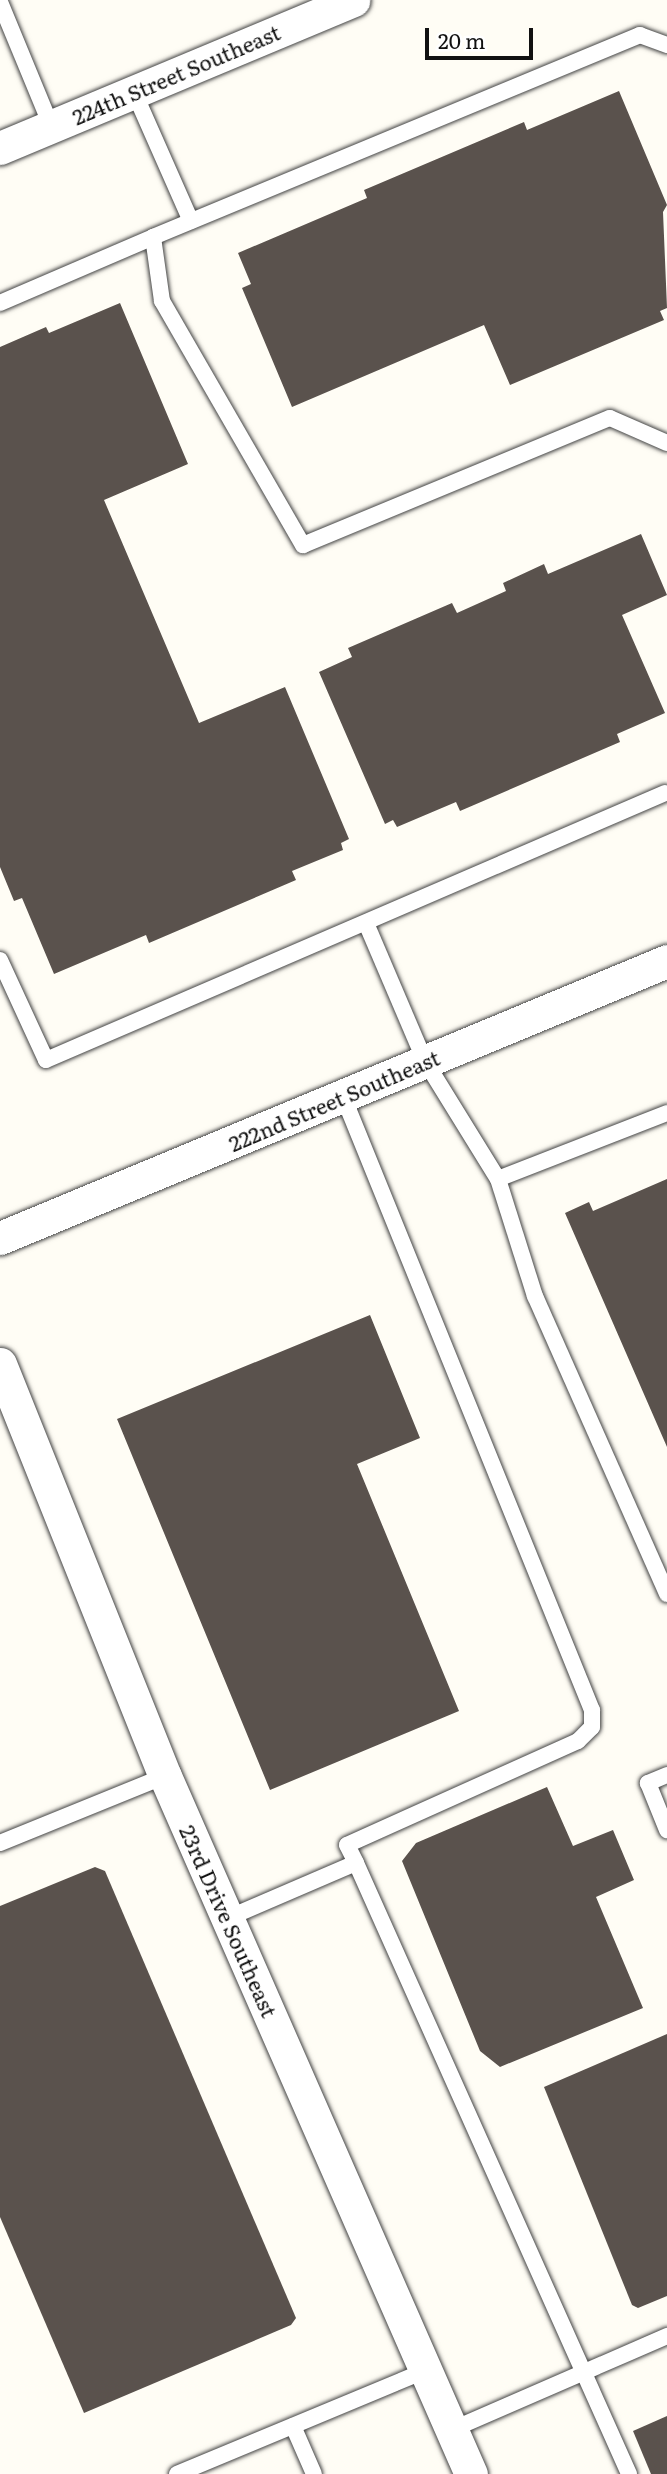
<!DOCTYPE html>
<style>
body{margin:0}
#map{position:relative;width:667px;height:2474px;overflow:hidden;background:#fffdf5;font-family:Literata,serif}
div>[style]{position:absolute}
.building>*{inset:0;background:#5a524d}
.roads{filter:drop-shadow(0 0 2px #444) drop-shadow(0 0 2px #444)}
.service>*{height:16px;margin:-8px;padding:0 8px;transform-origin:8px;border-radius:8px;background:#fff}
.minor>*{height:33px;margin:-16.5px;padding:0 16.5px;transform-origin:16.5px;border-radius:16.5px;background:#fff}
span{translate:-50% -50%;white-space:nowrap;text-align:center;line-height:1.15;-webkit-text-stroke:7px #fff;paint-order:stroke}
.street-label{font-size:21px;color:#111}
.scale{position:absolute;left:425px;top:28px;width:108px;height:32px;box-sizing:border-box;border:4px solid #111;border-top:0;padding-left:9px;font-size:21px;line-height:24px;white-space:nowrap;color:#111;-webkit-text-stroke:5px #fff;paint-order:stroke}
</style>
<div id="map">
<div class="building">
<i style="clip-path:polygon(619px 91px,667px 205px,663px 212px,667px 308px,660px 311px,664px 320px,510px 385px,484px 325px,292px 407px,242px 288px,251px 284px,238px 253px,367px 198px,364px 190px,524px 122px,527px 130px)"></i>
<i style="clip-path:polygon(120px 303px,188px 464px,104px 500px,199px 723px,285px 687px,349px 839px,341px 843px,343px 850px,292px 871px,296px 880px,149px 943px,146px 935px,54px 974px,22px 898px,14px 901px,0 867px,0 347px,46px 327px,49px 333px)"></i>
<i style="clip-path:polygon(641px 534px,667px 595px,622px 615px,665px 713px,617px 734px,620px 742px,460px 811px,456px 802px,397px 827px,393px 820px,385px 824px,319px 672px,352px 657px,348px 648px,452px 603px,457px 613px,506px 591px,503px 583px,544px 564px,548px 574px)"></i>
<i style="clip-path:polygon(667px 1179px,667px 1447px,565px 1213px,589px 1202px,593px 1211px)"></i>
<i style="clip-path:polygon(370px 1315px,420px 1438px,357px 1464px,459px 1711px,270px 1790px,117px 1419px)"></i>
<i style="clip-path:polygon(547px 1787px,573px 1846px,613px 1830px,634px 1880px,596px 1897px,643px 2008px,500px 2067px,480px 2051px,402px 1861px,416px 1843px)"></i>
<i style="clip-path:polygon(95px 1867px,105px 1871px,296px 2318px,291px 2325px,84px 2413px,0 2217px,0 1906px)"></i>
<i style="clip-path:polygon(667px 2034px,667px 2296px,638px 2308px,632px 2305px,544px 2087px)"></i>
<i style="clip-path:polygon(667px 2416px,667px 2474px,651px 2474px,633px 2431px)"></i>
</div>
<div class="roads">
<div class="service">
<i style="left:0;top:2px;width:134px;rotate:67.6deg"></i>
<i style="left:667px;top:45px;width:29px;rotate:-160deg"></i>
<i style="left:640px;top:35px;width:527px;rotate:157.47deg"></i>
<i style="left:153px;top:237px;width:65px;rotate:82deg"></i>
<i style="left:162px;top:301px;width:282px;rotate:60deg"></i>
<i style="left:303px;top:545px;width:332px;rotate:-22.5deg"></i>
<i style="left:610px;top:418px;width:62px;rotate:23.7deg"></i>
<i style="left:134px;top:92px;width:141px;rotate:66.2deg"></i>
<i style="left:0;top:303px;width:167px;rotate:-23.3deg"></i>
<i style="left:366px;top:923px;width:150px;rotate:66.9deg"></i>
<i style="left:425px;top:1061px;width:139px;rotate:58.3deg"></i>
<i style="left:0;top:960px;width:110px;rotate:65.3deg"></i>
<i style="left:46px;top:1060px;width:674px;rotate:-23.33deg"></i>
<i style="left:343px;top:1096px;width:663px;rotate:67.93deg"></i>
<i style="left:592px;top:1710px;width:17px;rotate:90deg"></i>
<i style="left:592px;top:1727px;width:20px;rotate:135deg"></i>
<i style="left:578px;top:1741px;width:253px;rotate:155.8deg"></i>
<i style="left:347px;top:1845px;width:20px;rotate:63deg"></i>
<i style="left:667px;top:1113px;width:181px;rotate:158.7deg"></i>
<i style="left:498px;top:1179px;width:123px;rotate:72.5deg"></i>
<i style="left:535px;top:1296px;width:326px;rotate:66.1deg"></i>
<i style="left:667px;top:1775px;width:21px;rotate:157deg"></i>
<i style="left:648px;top:1783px;width:51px;rotate:68deg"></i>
<i style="left:0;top:1843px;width:178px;rotate:-22.1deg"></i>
<i style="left:228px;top:1918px;width:139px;rotate:-23.3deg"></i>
<i style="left:356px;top:1863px;width:669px;rotate:65.92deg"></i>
<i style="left:293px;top:2426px;width:52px;rotate:66.4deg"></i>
<i style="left:451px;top:2430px;width:236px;rotate:-23.5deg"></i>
<i style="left:177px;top:2474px;width:271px;rotate:-22.6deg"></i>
</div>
<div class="minor">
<i style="left:0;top:148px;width:383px;rotate:-22.7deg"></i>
<i style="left:0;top:1238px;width:722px;rotate:-22.55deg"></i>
<i style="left:0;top:1364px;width:444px;rotate:68.2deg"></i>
<i style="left:165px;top:1776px;width:762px;rotate:66.33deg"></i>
</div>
</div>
<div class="street-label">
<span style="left:176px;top:74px;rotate:-23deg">224th Street Southeast</span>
<span style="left:334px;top:1100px;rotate:-23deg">222nd Street Southeast</span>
<span style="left:229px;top:1921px;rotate:66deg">23rd Drive Southeast</span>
</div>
<div class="scale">20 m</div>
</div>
